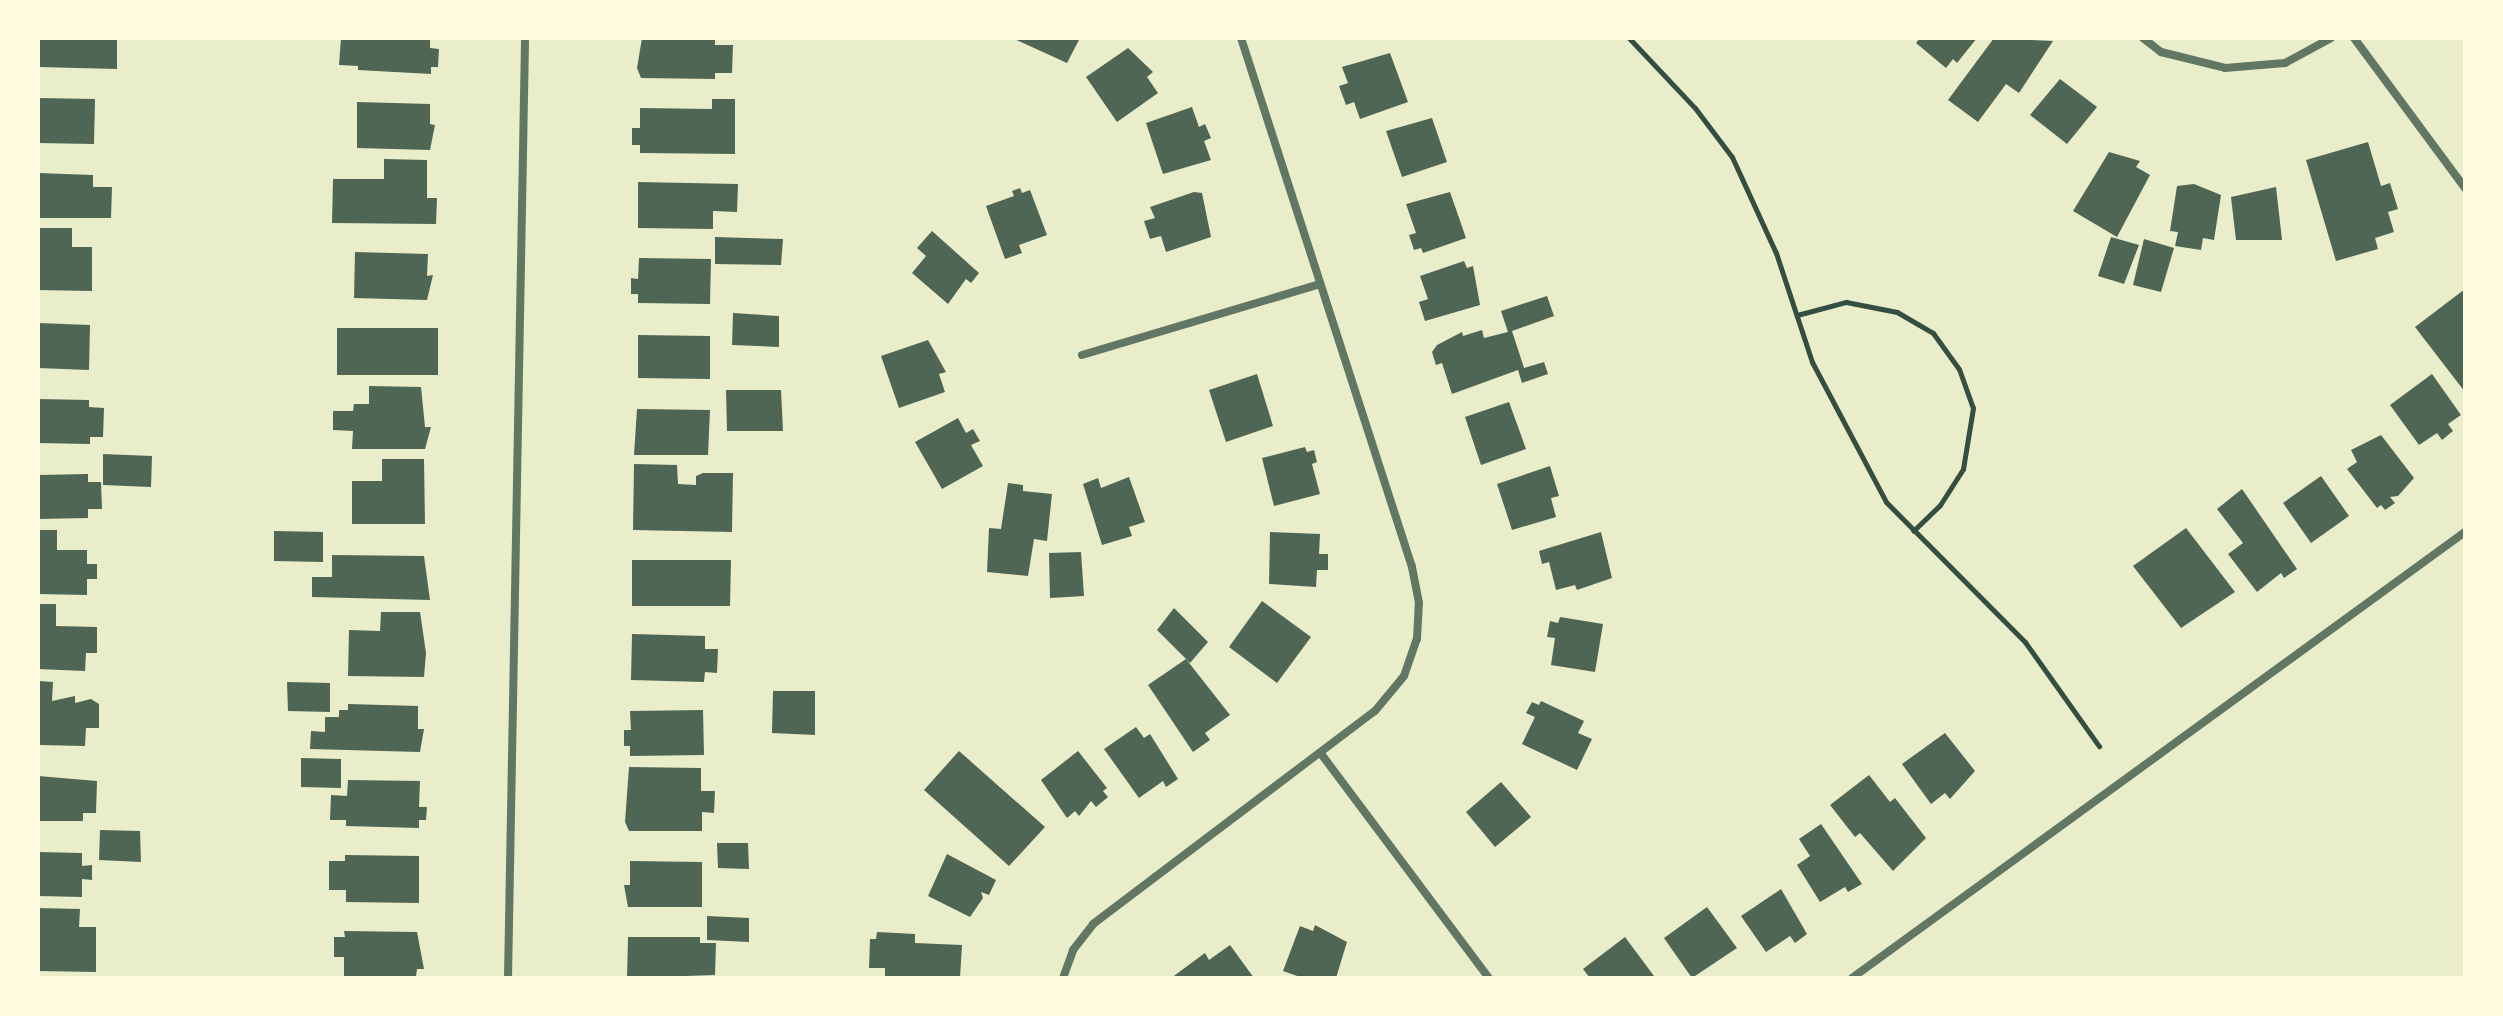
<!DOCTYPE html>
<style>
body{margin:0}
#map{position:relative;width:2503px;height:1016px;overflow:hidden;background:#e9edc9;font-family:Arial,sans-serif}
div>[style]{position:absolute}
.building>*{inset:0;background:#4f6655}
.path>*{height:5px;margin:-2.5px;padding:0 2.5px;transform-origin:2.5px;border-radius:2.5px;background:#344e41}
.minor>*{height:8px;margin:-4px;padding:0 4px;transform-origin:4px;border-radius:4px;background:#617663}
span{translate:-50% -50%;white-space:nowrap;text-align:center;line-height:1.15;-webkit-text-stroke:6px #fefae0;paint-order:stroke}
.frame{position:absolute;inset:0;border:40px solid #fefae0;pointer-events:none}
</style>
<div id="map">
<div class="building">
<i style="clip-path:polygon(38px 38px,117px 38px,117px 69px,38px 67px)"></i>
<i style="clip-path:polygon(341px 38px,430px 38px,430px 48px,439px 49px,438px 67px,431px 67px,431px 74px,358px 70px,358px 66px,339px 65px)"></i>
<i style="clip-path:polygon(642px 38px,715px 38px,715px 45px,733px 45px,732px 73px,715px 73px,715px 79px,641px 78px,637px 68px)"></i>
<i style="clip-path:polygon(1012px 38px,1080px 38px,1067px 63px)"></i>
<i style="clip-path:polygon(1920px 38px,1977px 38px,1957px 63px,1953px 59px,1946px 68px,1916px 43px)"></i>
<i style="clip-path:polygon(1994px 38px,2053px 41px,2019px 93px,2006px 84px,1978px 122px,1948px 100px)"></i>
<i style="clip-path:polygon(1128px 48px,1153px 72px,1147px 77px,1158px 93px,1117px 122px,1086px 77px)"></i>
<i style="clip-path:polygon(1390px 53px,1408px 102px,1360px 119px,1354px 102px,1346px 105px,1339px 86px,1348px 83px,1342px 67px)"></i>
<i style="clip-path:polygon(2060px 79px,2097px 107px,2067px 144px,2030px 115px)"></i>
<i style="clip-path:polygon(38px 98px,95px 99px,94px 144px,38px 143px)"></i>
<i style="clip-path:polygon(712px 99px,735px 99px,735px 154px,640px 153px,640px 145px,632px 145px,632px 128px,640px 128px,640px 108px,712px 109px)"></i>
<i style="clip-path:polygon(357px 102px,430px 104px,430px 124px,435px 125px,430px 150px,357px 148px)"></i>
<i style="clip-path:polygon(1192px 107px,1199px 127px,1205px 124px,1211px 138px,1204px 141px,1211px 160px,1163px 174px,1146px 123px)"></i>
<i style="clip-path:polygon(1432px 118px,1447px 162px,1402px 177px,1386px 131px)"></i>
<i style="clip-path:polygon(2368px 142px,2381px 186px,2390px 183px,2398px 209px,2388px 212px,2394px 232px,2375px 238px,2378px 249px,2336px 261px,2306px 160px)"></i>
<i style="clip-path:polygon(2109px 152px,2140px 161px,2136px 167px,2150px 175px,2117px 237px,2073px 211px)"></i>
<i style="clip-path:polygon(384px 159px,427px 160px,427px 198px,437px 198px,436px 224px,332px 223px,333px 179px,384px 179px)"></i>
<i style="clip-path:polygon(38px 173px,93px 175px,93px 187px,112px 187px,111px 218px,38px 218px)"></i>
<i style="clip-path:polygon(638px 182px,738px 184px,737px 212px,713px 211px,713px 229px,638px 228px)"></i>
<i style="clip-path:polygon(2194px 184px,2221px 195px,2214px 240px,2203px 238px,2201px 250px,2175px 246px,2178px 232px,2170px 231px,2177px 186px)"></i>
<i style="clip-path:polygon(2276px 187px,2282px 240px,2236px 240px,2231px 197px)"></i>
<i style="clip-path:polygon(1020px 188px,1022px 193px,1030px 190px,1047px 235px,1019px 245px,1022px 253px,1005px 259px,986px 206px,1014px 196px,1012px 191px)"></i>
<i style="clip-path:polygon(1194px 192px,1202px 193px,1211px 237px,1166px 252px,1161px 236px,1150px 239px,1144px 221px,1155px 218px,1150px 207px)"></i>
<i style="clip-path:polygon(1450px 192px,1466px 238px,1423px 253px,1421px 248px,1414px 250px,1409px 235px,1416px 233px,1406px 204px)"></i>
<i style="clip-path:polygon(38px 228px,72px 228px,72px 247px,92px 247px,92px 291px,38px 290px)"></i>
<i style="clip-path:polygon(932px 231px,979px 273px,971px 283px,966px 279px,948px 304px,912px 273px,926px 256px,917px 248px)"></i>
<i style="clip-path:polygon(715px 237px,783px 239px,781px 265px,715px 264px)"></i>
<i style="clip-path:polygon(2111px 237px,2139px 245px,2124px 284px,2098px 276px)"></i>
<i style="clip-path:polygon(2144px 239px,2174px 248px,2161px 292px,2133px 285px)"></i>
<i style="clip-path:polygon(355px 252px,428px 254px,427px 276px,433px 275px,427px 300px,354px 298px)"></i>
<i style="clip-path:polygon(639px 258px,711px 259px,710px 304px,638px 303px,638px 294px,631px 294px,631px 278px,638px 279px)"></i>
<i style="clip-path:polygon(1464px 261px,1467px 268px,1473px 266px,1480px 305px,1425px 321px,1419px 302px,1428px 299px,1420px 276px)"></i>
<i style="clip-path:polygon(2465px 289px,2465px 392px,2415px 327px)"></i>
<i style="clip-path:polygon(1547px 296px,1554px 316px,1512px 331px,1524px 368px,1544px 362px,1548px 374px,1522px 383px,1518px 370px,1452px 394px,1442px 363px,1436px 365px,1432px 352px,1437px 345px,1462px 332px,1463px 336px,1482px 330px,1484px 338px,1508px 332px,1501px 311px)"></i>
<i style="clip-path:polygon(733px 313px,779px 316px,779px 347px,732px 345px)"></i>
<i style="clip-path:polygon(38px 323px,90px 325px,89px 370px,38px 368px)"></i>
<i style="clip-path:polygon(337px 328px,438px 328px,438px 375px,337px 375px)"></i>
<i style="clip-path:polygon(638px 335px,710px 336px,710px 379px,638px 378px)"></i>
<i style="clip-path:polygon(928px 340px,946px 372px,939px 374px,945px 392px,899px 408px,881px 356px)"></i>
<i style="clip-path:polygon(1257px 374px,1273px 426px,1226px 442px,1209px 390px)"></i>
<i style="clip-path:polygon(2432px 374px,2461px 415px,2448px 424px,2453px 431px,2442px 440px,2437px 433px,2419px 445px,2390px 405px)"></i>
<i style="clip-path:polygon(369px 386px,421px 387px,425px 427px,431px 427px,425px 449px,352px 449px,353px 431px,333px 430px,333px 411px,353px 411px,354px 404px,369px 404px)"></i>
<i style="clip-path:polygon(726px 390px,781px 390px,783px 431px,727px 431px)"></i>
<i style="clip-path:polygon(38px 399px,89px 400px,89px 407px,104px 408px,103px 437px,90px 437px,90px 444px,38px 443px)"></i>
<i style="clip-path:polygon(1509px 402px,1526px 449px,1481px 465px,1465px 417px)"></i>
<i style="clip-path:polygon(637px 409px,710px 410px,708px 455px,634px 455px)"></i>
<i style="clip-path:polygon(958px 418px,966px 433px,973px 429px,980px 441px,971px 445px,983px 466px,942px 489px,915px 442px)"></i>
<i style="clip-path:polygon(2381px 435px,2414px 478px,2398px 496px,2390px 497px,2395px 503px,2385px 510px,2381px 505px,2377px 508px,2347px 469px,2357px 462px,2351px 450px)"></i>
<i style="clip-path:polygon(1305px 447px,1307px 452px,1314px 450px,1317px 462px,1312px 464px,1320px 494px,1274px 506px,1262px 458px)"></i>
<i style="clip-path:polygon(103px 454px,152px 456px,151px 487px,103px 485px)"></i>
<i style="clip-path:polygon(382px 459px,424px 459px,425px 524px,352px 524px,352px 481px,382px 481px)"></i>
<i style="clip-path:polygon(634px 464px,677px 465px,678px 484px,696px 485px,696px 476px,703px 473px,733px 473px,732px 532px,633px 530px)"></i>
<i style="clip-path:polygon(1550px 466px,1559px 496px,1551px 498px,1556px 517px,1512px 530px,1497px 484px)"></i>
<i style="clip-path:polygon(88px 474px,88px 482px,101px 482px,102px 509px,88px 509px,88px 518px,38px 519px,38px 475px)"></i>
<i style="clip-path:polygon(2321px 476px,2349px 516px,2311px 543px,2283px 503px)"></i>
<i style="clip-path:polygon(1129px 477px,1145px 522px,1129px 527px,1132px 536px,1102px 545px,1083px 484px,1098px 478px,1101px 488px)"></i>
<i style="clip-path:polygon(1008px 483px,1023px 485px,1023px 491px,1052px 494px,1047px 541px,1034px 539px,1028px 576px,987px 572px,989px 528px,1001px 529px)"></i>
<i style="clip-path:polygon(2242px 489px,2297px 569px,2284px 578px,2281px 573px,2257px 592px,2228px 554px,2243px 543px,2217px 509px)"></i>
<i style="clip-path:polygon(2186px 528px,2235px 592px,2181px 628px,2133px 566px)"></i>
<i style="clip-path:polygon(38px 530px,57px 530px,57px 550px,87px 550px,87px 564px,97px 564px,97px 579px,87px 579px,87px 595px,38px 594px)"></i>
<i style="clip-path:polygon(274px 531px,323px 532px,323px 562px,274px 561px)"></i>
<i style="clip-path:polygon(1270px 532px,1320px 534px,1319px 554px,1328px 554px,1328px 570px,1317px 570px,1316px 587px,1269px 584px)"></i>
<i style="clip-path:polygon(1601px 532px,1612px 578px,1577px 590px,1575px 585px,1556px 590px,1549px 562px,1542px 564px,1539px 551px)"></i>
<i style="clip-path:polygon(1081px 552px,1084px 596px,1050px 598px,1049px 553px)"></i>
<i style="clip-path:polygon(332px 555px,424px 556px,430px 600px,312px 597px,312px 577px,332px 577px)"></i>
<i style="clip-path:polygon(632px 560px,731px 560px,730px 606px,632px 606px)"></i>
<i style="clip-path:polygon(1262px 601px,1311px 637px,1277px 683px,1229px 647px)"></i>
<i style="clip-path:polygon(38px 604px,56px 604px,56px 626px,97px 627px,97px 653px,86px 653px,85px 671px,38px 669px)"></i>
<i style="clip-path:polygon(1174px 608px,1208px 642px,1190px 663px,1157px 630px)"></i>
<i style="clip-path:polygon(381px 612px,420px 612px,426px 653px,424px 677px,348px 676px,349px 630px,380px 631px)"></i>
<i style="clip-path:polygon(1560px 617px,1603px 624px,1595px 672px,1551px 665px,1555px 638px,1547px 637px,1550px 621px,1558px 623px)"></i>
<i style="clip-path:polygon(632px 634px,705px 636px,705px 649px,718px 649px,717px 673px,705px 672px,704px 682px,631px 680px)"></i>
<i style="clip-path:polygon(1186px 659px,1230px 715px,1205px 733px,1210px 740px,1193px 752px,1148px 685px)"></i>
<i style="clip-path:polygon(38px 681px,53px 682px,52px 701px,75px 696px,75px 703px,91px 699px,99px 704px,99px 728px,86px 728px,85px 746px,38px 745px)"></i>
<i style="clip-path:polygon(287px 682px,330px 683px,330px 712px,288px 711px)"></i>
<i style="clip-path:polygon(773px 691px,815px 691px,815px 735px,772px 733px)"></i>
<i style="clip-path:polygon(1541px 701px,1584px 721px,1578px 733px,1592px 739px,1577px 770px,1522px 744px,1535px 717px,1526px 713px,1532px 702px,1539px 705px)"></i>
<i style="clip-path:polygon(348px 704px,418px 706px,418px 729px,424px 729px,420px 752px,310px 749px,311px 731px,325px 732px,325px 717px,339px 717px,339px 710px,348px 710px)"></i>
<i style="clip-path:polygon(703px 710px,704px 755px,630px 756px,630px 746px,624px 746px,624px 730px,631px 730px,630px 711px)"></i>
<i style="clip-path:polygon(1136px 727px,1144px 738px,1150px 734px,1178px 779px,1166px 787px,1163px 781px,1139px 798px,1104px 749px)"></i>
<i style="clip-path:polygon(1945px 733px,1975px 771px,1950px 799px,1945px 793px,1931px 804px,1902px 764px)"></i>
<i style="clip-path:polygon(959px 751px,1045px 827px,1009px 866px,924px 790px)"></i>
<i style="clip-path:polygon(1078px 751px,1107px 788px,1103px 791px,1108px 797px,1096px 807px,1091px 801px,1079px 816px,1075px 811px,1067px 818px,1041px 780px)"></i>
<i style="clip-path:polygon(301px 758px,341px 759px,341px 788px,301px 787px)"></i>
<i style="clip-path:polygon(629px 767px,701px 768px,701px 791px,715px 791px,714px 813px,702px 812px,702px 831px,629px 831px,625px 822px)"></i>
<i style="clip-path:polygon(1869px 775px,1890px 802px,1895px 798px,1926px 838px,1893px 871px,1860px 833px,1855px 837px,1830px 805px)"></i>
<i style="clip-path:polygon(38px 776px,97px 781px,96px 813px,83px 813px,83px 821px,38px 821px)"></i>
<i style="clip-path:polygon(348px 780px,420px 781px,419px 807px,427px 807px,426px 820px,419px 820px,419px 828px,346px 826px,346px 820px,330px 820px,331px 795px,347px 796px)"></i>
<i style="clip-path:polygon(1501px 782px,1531px 817px,1495px 847px,1466px 812px)"></i>
<i style="clip-path:polygon(1821px 824px,1862px 884px,1848px 892px,1845px 887px,1820px 902px,1797px 865px,1810px 856px,1799px 839px)"></i>
<i style="clip-path:polygon(100px 830px,140px 831px,141px 862px,99px 860px)"></i>
<i style="clip-path:polygon(717px 843px,748px 843px,749px 869px,718px 868px)"></i>
<i style="clip-path:polygon(38px 852px,82px 853px,82px 866px,92px 865px,92px 880px,82px 879px,82px 897px,38px 896px)"></i>
<i style="clip-path:polygon(947px 854px,996px 880px,989px 895px,981px 892px,983px 898px,970px 917px,928px 896px)"></i>
<i style="clip-path:polygon(345px 855px,419px 856px,419px 903px,346px 902px,346px 890px,329px 890px,329px 861px,345px 861px)"></i>
<i style="clip-path:polygon(630px 861px,702px 862px,702px 907px,628px 907px,624px 885px,630px 885px)"></i>
<i style="clip-path:polygon(1781px 889px,1807px 934px,1795px 943px,1790px 936px,1766px 952px,1741px 916px)"></i>
<i style="clip-path:polygon(1707px 907px,1737px 948px,1692px 978px,1664px 938px)"></i>
<i style="clip-path:polygon(38px 908px,80px 909px,79px 927px,96px 927px,96px 972px,38px 971px)"></i>
<i style="clip-path:polygon(707px 916px,749px 918px,749px 942px,707px 940px)"></i>
<i style="clip-path:polygon(1315px 925px,1347px 942px,1336px 978px,1303px 978px,1283px 971px,1300px 926px,1313px 931px)"></i>
<i style="clip-path:polygon(344px 931px,417px 932px,424px 969px,417px 969px,416px 977px,344px 977px,344px 957px,334px 957px,334px 937px,345px 937px)"></i>
<i style="clip-path:polygon(877px 932px,915px 934px,915px 943px,962px 945px,960px 978px,885px 978px,885px 968px,869px 968px,870px 939px,876px 939px)"></i>
<i style="clip-path:polygon(628px 937px,700px 937px,700px 943px,716px 943px,715px 975px,627px 978px)"></i>
<i style="clip-path:polygon(1625px 937px,1654px 976px,1590px 978px,1583px 969px)"></i>
<i style="clip-path:polygon(1230px 945px,1254px 978px,1171px 978px,1205px 953px,1209px 960px)"></i>
</div>
<div class="path">
<i style="left:1629px;top:38px;width:96px;rotate:46.7deg"></i>
<i style="left:1695px;top:108px;width:61px;rotate:52.9deg"></i>
<i style="left:1732px;top:157px;width:106px;rotate:65.4deg"></i>
<i style="left:1776px;top:253px;width:115px;rotate:71.7deg"></i>
<i style="left:1812px;top:362px;width:158px;rotate:62.1deg"></i>
<i style="left:1886px;top:502px;width:197px;rotate:45.2deg"></i>
<i style="left:2025px;top:642px;width:128px;rotate:54.6deg"></i>
<i style="left:1797px;top:315px;width:51px;rotate:-14.9deg"></i>
<i style="left:1846px;top:302px;width:52px;rotate:11.1deg"></i>
<i style="left:1897px;top:312px;width:42px;rotate:30.3deg"></i>
<i style="left:1933px;top:333px;width:44px;rotate:54.2deg"></i>
<i style="left:1959px;top:369px;width:41px;rotate:70.3deg"></i>
<i style="left:1973px;top:408px;width:62px;rotate:99.3deg"></i>
<i style="left:1963px;top:469px;width:43px;rotate:122.6deg"></i>
<i style="left:1940px;top:505px;width:37px;rotate:136deg"></i>
</div>
<div class="minor">
<i style="left:2143px;top:38px;width:23px;rotate:38deg"></i>
<i style="left:2161px;top:52px;width:66px;rotate:14deg"></i>
<i style="left:2225px;top:68px;width:60px;rotate:-4.8deg"></i>
<i style="left:2285px;top:63px;width:52px;rotate:-28.5deg"></i>
<i style="left:2354px;top:38px;width:187px;rotate:53.5deg"></i>
<i style="left:1082px;top:355px;width:248px;rotate:-16.6deg"></i>
<i style="left:1322px;top:755px;width:279px;rotate:53.2deg"></i>
<i style="left:508px;top:978px;width:940px;rotate:-88.96deg"></i>
<i style="left:1063px;top:978px;width:30px;rotate:-70deg"></i>
<i style="left:1073px;top:950px;width:33px;rotate:-52deg"></i>
<i style="left:1093px;top:924px;width:353px;rotate:-37.1deg"></i>
<i style="left:1375px;top:711px;width:45px;rotate:-50.4deg"></i>
<i style="left:1404px;top:676px;width:39px;rotate:-71deg"></i>
<i style="left:1417px;top:639px;width:36px;rotate:-87deg"></i>
<i style="left:1419px;top:603px;width:37px;rotate:-101deg"></i>
<i style="left:1412px;top:567px;width:556px;rotate:-107.91deg"></i>
<i style="left:1852px;top:978px;width:758px;rotate:-36.04deg"></i>
</div>
<div class="frame"></div>
</div>
